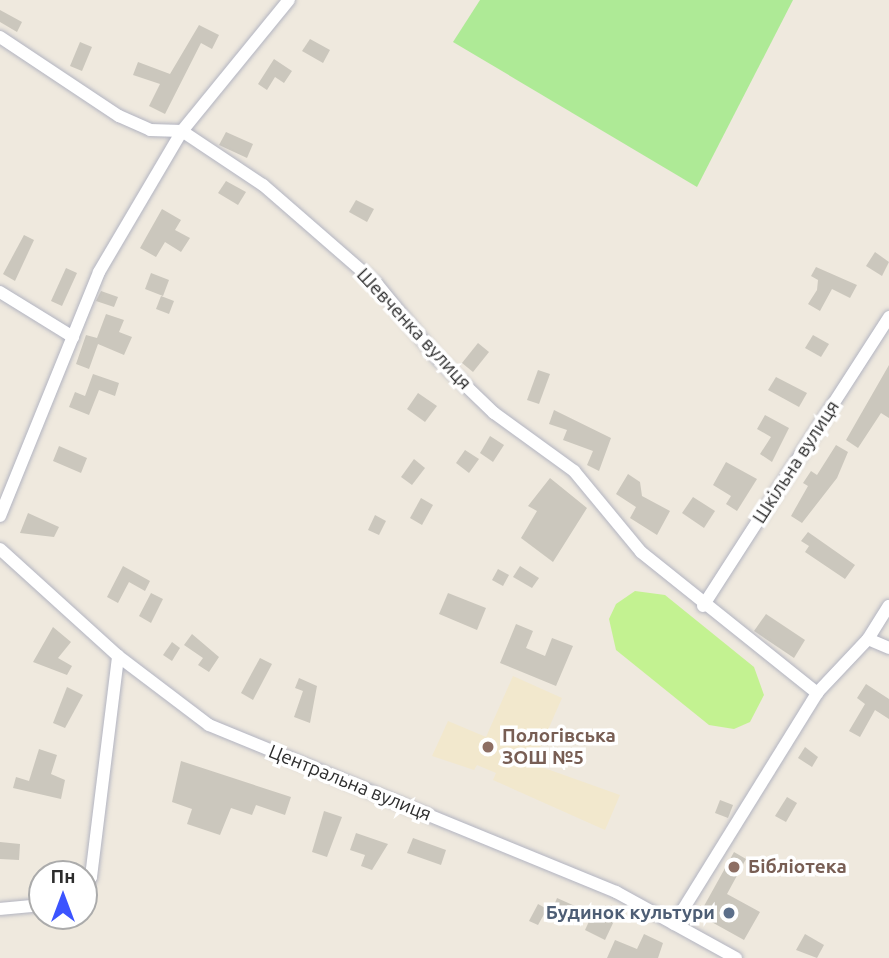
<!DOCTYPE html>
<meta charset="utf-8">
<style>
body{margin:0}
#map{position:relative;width:889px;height:958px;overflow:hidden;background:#efe9de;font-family:Ubuntu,sans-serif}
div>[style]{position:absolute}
.education>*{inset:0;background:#f2e8cd}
.green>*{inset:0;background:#aeea96}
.pitch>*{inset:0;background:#c3f291}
.building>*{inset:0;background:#cbc7bd}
.roads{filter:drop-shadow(0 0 2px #b2b4c1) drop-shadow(0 0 2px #b2b4c1)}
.minor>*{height:12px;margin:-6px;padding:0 6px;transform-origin:6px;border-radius:6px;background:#fff}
.dots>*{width:19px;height:19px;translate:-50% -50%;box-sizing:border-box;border:4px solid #fff;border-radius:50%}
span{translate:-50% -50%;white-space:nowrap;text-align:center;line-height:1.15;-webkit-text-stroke:7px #fff;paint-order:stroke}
.street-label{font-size:19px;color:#2d2d2d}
.education-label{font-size:19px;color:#785e54;font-weight:700}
.left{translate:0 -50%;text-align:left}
.service-label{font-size:19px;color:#4e5e75;font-weight:700}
.right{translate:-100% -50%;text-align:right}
.north{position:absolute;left:28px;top:860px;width:70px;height:70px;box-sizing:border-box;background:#fff;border:2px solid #ababab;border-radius:50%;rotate:0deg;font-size:19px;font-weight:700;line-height:28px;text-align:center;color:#2d2d2d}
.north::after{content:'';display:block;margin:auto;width:24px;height:32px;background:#3c54ff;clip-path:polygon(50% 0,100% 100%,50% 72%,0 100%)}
</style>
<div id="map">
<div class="education">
<i style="clip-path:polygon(513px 676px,562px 698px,533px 764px,620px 795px,605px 830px,493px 780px,496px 773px,477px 765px,474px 770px,432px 756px,448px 721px,486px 737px)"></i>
</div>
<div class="green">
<i style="clip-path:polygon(480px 0,793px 0,697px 187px,453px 42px)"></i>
</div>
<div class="pitch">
<i style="clip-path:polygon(635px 591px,665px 595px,754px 667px,764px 695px,750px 722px,734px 729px,709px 725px,616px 650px,609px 619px,616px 604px)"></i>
</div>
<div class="building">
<i style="clip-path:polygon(0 10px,22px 22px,17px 32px,0 22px)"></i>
<i style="clip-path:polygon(199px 25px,219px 35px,212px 49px,201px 43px,165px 114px,149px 106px,160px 84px,133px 75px,138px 62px,170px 74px)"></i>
<i style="clip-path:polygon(310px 39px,330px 50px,323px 63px,302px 51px)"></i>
<i style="clip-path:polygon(80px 42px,92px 47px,82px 71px,70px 66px)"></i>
<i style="clip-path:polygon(274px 59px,292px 71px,284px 83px,275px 77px,267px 90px,258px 84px)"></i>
<i style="clip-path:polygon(226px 132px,253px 144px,247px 158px,219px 145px)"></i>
<i style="clip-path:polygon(226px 181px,246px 192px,238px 205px,218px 193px)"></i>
<i style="clip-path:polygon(356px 200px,374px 209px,367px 222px,349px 212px)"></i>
<i style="clip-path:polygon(162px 209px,181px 220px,175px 230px,190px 238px,181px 252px,165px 242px,156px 257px,140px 248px)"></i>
<i style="clip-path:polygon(24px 235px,34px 240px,15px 281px,3px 274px)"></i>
<i style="clip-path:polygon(875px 252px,889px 262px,882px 276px,866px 266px)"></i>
<i style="clip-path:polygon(816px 267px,857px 285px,850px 298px,832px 289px,820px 311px,808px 304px,817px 290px,818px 280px,811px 276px)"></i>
<i style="clip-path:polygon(66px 268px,77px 273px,62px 306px,51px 301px)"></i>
<i style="clip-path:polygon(151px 273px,169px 280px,163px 296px,145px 289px)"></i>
<i style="clip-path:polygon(101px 291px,118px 297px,114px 307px,96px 301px)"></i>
<i style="clip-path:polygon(161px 296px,174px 301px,169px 314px,156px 309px)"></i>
<i style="clip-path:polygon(106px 314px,124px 320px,119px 332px,132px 337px,124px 355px,98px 344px,89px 369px,76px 364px,86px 335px,97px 338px)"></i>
<i style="clip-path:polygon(813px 335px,829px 344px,821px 357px,805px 348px)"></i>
<i style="clip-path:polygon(478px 343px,489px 352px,473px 372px,462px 363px)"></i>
<i style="clip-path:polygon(889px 365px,889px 418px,881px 413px,858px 448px,846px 440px)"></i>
<i style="clip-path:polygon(538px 370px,550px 374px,539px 404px,527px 400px)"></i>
<i style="clip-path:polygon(93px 374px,119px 383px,115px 396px,99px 390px,89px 415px,69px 407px,75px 392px,85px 396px)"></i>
<i style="clip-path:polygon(776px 377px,807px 393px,799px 407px,768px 390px)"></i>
<i style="clip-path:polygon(418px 393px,437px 406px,425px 422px,407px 409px)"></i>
<i style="clip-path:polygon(554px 410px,611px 438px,599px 471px,587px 465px,593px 451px,563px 440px,567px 430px,549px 424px)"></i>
<i style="clip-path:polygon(765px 415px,789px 428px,772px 462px,760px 454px,771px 437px,757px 429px)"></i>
<i style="clip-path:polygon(490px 436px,504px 445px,493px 462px,480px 453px)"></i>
<i style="clip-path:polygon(836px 445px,848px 452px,837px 478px,802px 523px,791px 516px,808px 486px,803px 483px,811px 471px,817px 475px)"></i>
<i style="clip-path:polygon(59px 446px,87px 458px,81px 473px,53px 461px)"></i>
<i style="clip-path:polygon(465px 450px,479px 459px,469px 473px,456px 463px)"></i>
<i style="clip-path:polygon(414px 459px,425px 468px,412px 485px,401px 477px)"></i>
<i style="clip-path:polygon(726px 462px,757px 479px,737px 511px,726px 504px,731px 496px,713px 485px)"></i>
<i style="clip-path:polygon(628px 474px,640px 482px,642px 496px,670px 511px,657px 535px,630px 518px,636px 507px,616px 494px)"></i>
<i style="clip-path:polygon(550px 478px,587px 508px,553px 562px,521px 538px,537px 511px,528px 506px)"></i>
<i style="clip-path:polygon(693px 497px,715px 511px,704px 528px,682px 513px)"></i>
<i style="clip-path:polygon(421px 498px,433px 505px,422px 525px,410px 518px)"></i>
<i style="clip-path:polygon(28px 513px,59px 527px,54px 537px,20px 533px)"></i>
<i style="clip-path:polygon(375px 515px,386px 521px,379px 535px,368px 530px)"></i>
<i style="clip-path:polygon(808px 532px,855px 565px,845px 579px,805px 552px,809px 546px,801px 541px)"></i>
<i style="clip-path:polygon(123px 566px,150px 581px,145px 591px,129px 582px,118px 603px,107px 597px)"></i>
<i style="clip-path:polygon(520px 566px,539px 578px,532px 588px,513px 577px)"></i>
<i style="clip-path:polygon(498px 569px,509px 575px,503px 586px,492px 580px)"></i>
<i style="clip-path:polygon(151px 593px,163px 599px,151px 623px,139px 616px)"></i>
<i style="clip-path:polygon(448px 593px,486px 608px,477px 630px,439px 614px)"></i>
<i style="clip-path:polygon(766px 614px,805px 640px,794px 658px,754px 631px)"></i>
<i style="clip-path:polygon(516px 624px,533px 631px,526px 648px,545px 656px,552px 638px,573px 646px,556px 686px,500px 663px)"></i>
<i style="clip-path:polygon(53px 627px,71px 642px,58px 658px,72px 666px,67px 675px,33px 662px)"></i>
<i style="clip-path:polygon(192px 634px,219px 657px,209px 672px,198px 665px,203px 658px,184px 645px)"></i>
<i style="clip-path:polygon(172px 642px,180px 648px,172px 661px,163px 655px)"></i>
<i style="clip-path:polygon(260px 658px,272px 664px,253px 700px,241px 693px)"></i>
<i style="clip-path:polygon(299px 678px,317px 686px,310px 723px,294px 717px,303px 691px,295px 688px)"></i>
<i style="clip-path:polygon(866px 684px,889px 699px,889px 719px,875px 710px,860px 737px,849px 731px,865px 704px,857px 698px)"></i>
<i style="clip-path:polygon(67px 687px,83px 695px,65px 728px,53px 723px)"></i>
<i style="clip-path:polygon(805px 747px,818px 757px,812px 767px,798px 758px)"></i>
<i style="clip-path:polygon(39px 749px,57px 755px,51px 774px,65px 780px,61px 799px,13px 788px,16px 777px,29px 781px)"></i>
<i style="clip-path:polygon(181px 761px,291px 797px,285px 815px,256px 805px,252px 815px,231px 808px,220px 835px,187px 824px,192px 809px,172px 802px)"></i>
<i style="clip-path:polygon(787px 797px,797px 803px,786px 822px,775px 816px)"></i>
<i style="clip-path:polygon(720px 800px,733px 805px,728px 818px,715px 813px)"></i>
<i style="clip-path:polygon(324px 811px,342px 817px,327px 857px,312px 852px)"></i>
<i style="clip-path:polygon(356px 833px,388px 844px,372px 870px,361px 866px,365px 855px,350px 850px)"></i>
<i style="clip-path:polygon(413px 838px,446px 850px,441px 865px,407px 853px)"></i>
<i style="clip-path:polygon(0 842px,20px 844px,19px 860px,0 859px)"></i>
<i style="clip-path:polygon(734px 852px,746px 859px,727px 894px,760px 912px,744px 940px,699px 915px)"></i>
<i style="clip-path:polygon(557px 898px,575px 906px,567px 924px,550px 916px)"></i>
<i style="clip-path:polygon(538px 904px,547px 909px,538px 925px,529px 921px)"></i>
<i style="clip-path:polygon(594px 911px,614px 921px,605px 940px,585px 930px)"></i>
<i style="clip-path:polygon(644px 934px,663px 943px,658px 958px,607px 958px,615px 940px,637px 949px)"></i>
<i style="clip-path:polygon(805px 934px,824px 945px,817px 958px,796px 950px)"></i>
</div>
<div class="roads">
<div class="minor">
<i style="left:0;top:37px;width:143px;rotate:33.6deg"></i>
<i style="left:119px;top:116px;width:34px;rotate:24deg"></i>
<i style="left:150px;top:130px;width:32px;rotate:2deg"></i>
<i style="left:182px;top:131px;width:97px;rotate:33.7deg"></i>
<i style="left:263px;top:185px;width:151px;rotate:41deg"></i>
<i style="left:377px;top:284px;width:97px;rotate:50.9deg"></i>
<i style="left:438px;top:359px;width:78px;rotate:44deg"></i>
<i style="left:494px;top:413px;width:99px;rotate:35.9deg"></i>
<i style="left:574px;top:471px;width:105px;rotate:50.4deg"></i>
<i style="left:641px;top:552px;width:226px;rotate:38.7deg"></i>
<i style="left:817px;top:693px;width:74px;rotate:-46.6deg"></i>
<i style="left:868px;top:639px;width:23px;rotate:23deg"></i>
<i style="left:0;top:292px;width:86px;rotate:31.7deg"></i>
<i style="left:0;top:516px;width:263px;rotate:-67.9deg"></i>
<i style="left:99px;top:272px;width:164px;rotate:-59.5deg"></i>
<i style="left:182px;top:131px;width:169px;rotate:-50.8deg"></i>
<i style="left:0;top:549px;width:159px;rotate:42.2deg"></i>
<i style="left:118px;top:656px;width:114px;rotate:37.2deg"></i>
<i style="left:209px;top:725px;width:440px;rotate:22.3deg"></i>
<i style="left:616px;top:892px;width:137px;rotate:28.8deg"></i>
<i style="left:703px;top:606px;width:344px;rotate:-57.2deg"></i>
<i style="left:868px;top:639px;width:39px;rotate:-58deg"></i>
<i style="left:84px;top:889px;width:14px;rotate:-60deg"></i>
<i style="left:91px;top:877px;width:223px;rotate:-83deg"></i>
<i style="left:0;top:909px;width:42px;rotate:-5.4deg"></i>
<i style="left:674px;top:924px;width:272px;rotate:-58.2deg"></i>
</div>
</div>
<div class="dots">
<i style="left:488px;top:747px;background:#8d6e63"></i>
<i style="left:734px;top:867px;background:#8d6e63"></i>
<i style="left:729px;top:913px;background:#5c6f8a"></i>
</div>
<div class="street-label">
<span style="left:414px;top:329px;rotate:47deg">Шевченка вулиця</span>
<span style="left:796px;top:462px;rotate:-57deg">Шкільна вулиця</span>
<span style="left:350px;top:783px;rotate:22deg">Центральна вулиця</span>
</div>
<div class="education-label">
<span class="left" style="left:502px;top:747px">Пологівська<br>ЗОШ №5</span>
<span class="left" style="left:748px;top:867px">Бібліотека</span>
</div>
<div class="service-label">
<span class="right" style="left:715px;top:913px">Будинок культури</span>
</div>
<div class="north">Пн</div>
</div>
